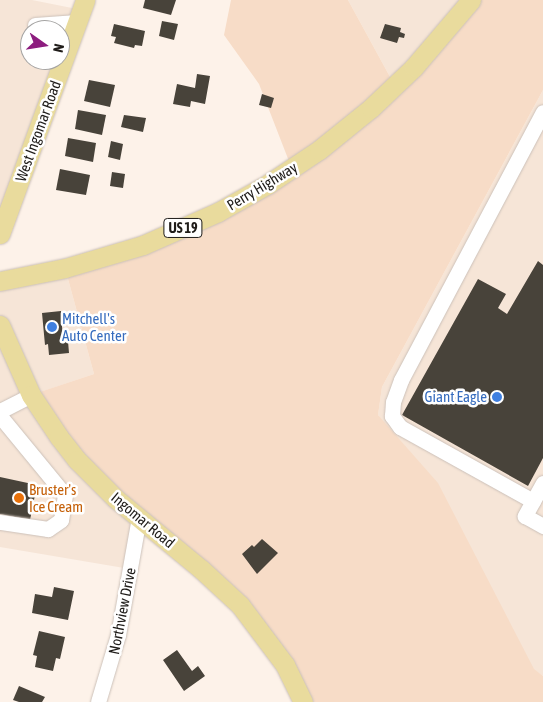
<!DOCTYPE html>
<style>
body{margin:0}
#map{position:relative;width:543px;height:702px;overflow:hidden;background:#fdf2e9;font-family:"Asap Condensed",sans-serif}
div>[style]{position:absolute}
.built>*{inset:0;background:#f6e5d7}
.green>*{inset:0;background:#f7dcc7}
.building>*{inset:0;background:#48433a}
.roads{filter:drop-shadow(0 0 1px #ccc1b9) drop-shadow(0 0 1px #ccc1b9)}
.minor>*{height:15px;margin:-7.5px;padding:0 7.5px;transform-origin:7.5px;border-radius:7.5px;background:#fff}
.major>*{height:19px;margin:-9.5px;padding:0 9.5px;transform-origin:9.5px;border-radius:9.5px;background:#e9db9d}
.dots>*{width:14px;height:14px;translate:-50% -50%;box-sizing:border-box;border:2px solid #fff;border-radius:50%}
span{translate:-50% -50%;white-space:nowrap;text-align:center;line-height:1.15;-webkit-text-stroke:5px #fff;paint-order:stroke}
.shield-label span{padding:1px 4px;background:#fff;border:1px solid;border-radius:4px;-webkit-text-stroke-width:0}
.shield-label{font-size:14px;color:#1f1c19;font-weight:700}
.street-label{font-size:15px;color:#1f1c19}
.shop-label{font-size:15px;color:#366cbe}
.left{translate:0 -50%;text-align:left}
.right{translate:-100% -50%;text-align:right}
.food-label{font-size:15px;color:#c56008}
.north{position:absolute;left:20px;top:20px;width:50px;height:50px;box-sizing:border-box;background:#fff;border:1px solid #a5a4a3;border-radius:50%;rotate:103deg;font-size:14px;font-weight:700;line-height:20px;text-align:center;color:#1f1c19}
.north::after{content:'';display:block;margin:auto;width:18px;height:22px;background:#8d1d7f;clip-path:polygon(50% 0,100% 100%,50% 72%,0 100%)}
</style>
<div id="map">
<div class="built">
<i style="clip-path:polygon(evenodd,0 0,32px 0,82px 10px,0 234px,0 0,30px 30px,60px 30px,60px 60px,30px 60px,30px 30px)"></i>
<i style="clip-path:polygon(348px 0,471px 0,395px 86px)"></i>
<i style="clip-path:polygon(543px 90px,543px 676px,534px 670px,378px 415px,382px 387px)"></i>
<i style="clip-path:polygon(65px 268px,94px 374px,32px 395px,139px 517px,130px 569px,0 547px,0 281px)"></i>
</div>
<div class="green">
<i style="clip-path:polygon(231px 0,348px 0,395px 86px,471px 0,543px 0,543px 90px,382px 387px,378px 415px,438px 483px,534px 669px,543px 676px,543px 702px,303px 702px,272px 645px,116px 499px,31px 395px,94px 374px,65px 268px,93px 261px,292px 169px,259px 84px,224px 35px)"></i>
</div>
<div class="building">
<i style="clip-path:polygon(145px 0,176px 0,171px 15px,143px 8px)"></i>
<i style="clip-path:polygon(162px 21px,178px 24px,174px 40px,159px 36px)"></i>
<i style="clip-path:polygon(114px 24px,145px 31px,142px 46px,135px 45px,134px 48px,114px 43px,116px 37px,111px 36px)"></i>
<i style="clip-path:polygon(385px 24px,401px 28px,400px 32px,405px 34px,404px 38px,399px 37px,397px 43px,380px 38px)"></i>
<i style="clip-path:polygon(197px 74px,210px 76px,205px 104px,191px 101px,190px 107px,173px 104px,177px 84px,195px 88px)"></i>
<i style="clip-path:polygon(89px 80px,115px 85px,110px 107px,84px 101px)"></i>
<i style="clip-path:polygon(262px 94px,274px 98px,271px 108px,259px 105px)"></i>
<i style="clip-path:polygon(78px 110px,106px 115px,102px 135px,75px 129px)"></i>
<i style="clip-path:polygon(124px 115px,146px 118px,143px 132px,121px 127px)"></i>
<i style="clip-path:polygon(68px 138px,96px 143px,93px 162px,65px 156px)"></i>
<i style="clip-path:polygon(111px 141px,123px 144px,120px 160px,108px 157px)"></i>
<i style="clip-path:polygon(60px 169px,90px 175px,86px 195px,56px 190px)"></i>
<i style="clip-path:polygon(112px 172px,125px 174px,123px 188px,110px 186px)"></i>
<i style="clip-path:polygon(538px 261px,543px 265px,543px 458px,528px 486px,402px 415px,478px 279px,506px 294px,498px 308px,507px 314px)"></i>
<i style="clip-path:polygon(61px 311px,63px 341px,68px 341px,69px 353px,49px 355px,48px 344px,45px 345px,42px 313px)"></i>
<i style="clip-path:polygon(0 477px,37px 485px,30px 520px,0 514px)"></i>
<i style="clip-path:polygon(262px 539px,278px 553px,257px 574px,242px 554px,252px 545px,254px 547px)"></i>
<i style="clip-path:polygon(54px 587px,74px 591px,68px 620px,32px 613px,35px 594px,52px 597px)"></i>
<i style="clip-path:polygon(39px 631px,65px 637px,60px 659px,56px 658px,53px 671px,35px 667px,37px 656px,33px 655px)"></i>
<i style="clip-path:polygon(177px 650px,192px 671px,198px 666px,205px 676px,184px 691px,163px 660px)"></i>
<i style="clip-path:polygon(19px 686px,45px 697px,42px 702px,19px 702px,13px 700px)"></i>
</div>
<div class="roads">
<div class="minor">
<i style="left:35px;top:25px;width:42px;rotate:-4.1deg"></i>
<i style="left:0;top:411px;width:35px;rotate:-27deg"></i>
<i style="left:0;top:416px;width:102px;rotate:50.6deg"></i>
<i style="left:65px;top:495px;width:25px;rotate:99deg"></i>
<i style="left:61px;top:520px;width:16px;rotate:145deg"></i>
<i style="left:48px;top:529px;width:49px;rotate:-171.7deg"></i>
<i style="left:543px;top:483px;width:38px;rotate:119deg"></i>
<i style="left:525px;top:516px;width:21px;rotate:29deg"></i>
<i style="left:533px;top:501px;width:152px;rotate:-150.9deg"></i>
<i style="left:400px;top:427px;width:14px;rotate:-126deg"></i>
<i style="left:392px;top:416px;width:14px;rotate:-86deg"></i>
<i style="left:393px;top:402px;width:23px;rotate:-70deg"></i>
<i style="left:401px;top:380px;width:303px;rotate:-62.1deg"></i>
<i style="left:98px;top:702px;width:70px;rotate:-73.4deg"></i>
<i style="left:118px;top:635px;width:120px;rotate:-79.9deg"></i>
</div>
<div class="major">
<i style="left:0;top:234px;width:249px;rotate:-70deg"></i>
<i style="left:0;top:281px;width:66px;rotate:-11.3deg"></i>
<i style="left:65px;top:268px;width:81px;rotate:-16.4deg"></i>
<i style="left:143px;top:245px;width:82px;rotate:-23.7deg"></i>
<i style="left:218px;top:212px;width:57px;rotate:-29.2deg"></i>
<i style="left:268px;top:184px;width:61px;rotate:-33.7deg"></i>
<i style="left:319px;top:150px;width:67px;rotate:-38.9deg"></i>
<i style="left:371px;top:108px;width:59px;rotate:-43.6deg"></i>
<i style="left:414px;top:67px;width:88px;rotate:-49.6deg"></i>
<i style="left:0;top:325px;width:77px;rotate:66.1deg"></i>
<i style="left:31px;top:395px;width:50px;rotate:56.3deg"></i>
<i style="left:59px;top:437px;width:29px;rotate:52deg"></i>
<i style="left:77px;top:460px;width:55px;rotate:45deg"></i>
<i style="left:116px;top:499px;width:110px;rotate:39.5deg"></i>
<i style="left:201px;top:569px;width:53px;rotate:42.7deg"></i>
<i style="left:240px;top:605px;width:75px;rotate:53.1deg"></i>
<i style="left:285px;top:665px;width:41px;rotate:64.1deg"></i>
</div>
</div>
<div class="dots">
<i style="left:52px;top:327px;background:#3f7fe0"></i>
<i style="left:497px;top:397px;background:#3f7fe0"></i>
<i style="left:19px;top:498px;background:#e8710a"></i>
</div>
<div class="shield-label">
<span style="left:183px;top:228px">US 19</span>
</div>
<div class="street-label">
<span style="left:38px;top:131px;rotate:-70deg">West Ingomar Road</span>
<span style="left:262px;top:186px;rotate:-31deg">Perry Highway</span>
<span style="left:143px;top:520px;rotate:40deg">Ingomar Road</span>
<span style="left:122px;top:611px;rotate:-79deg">Northview Drive</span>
</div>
<div class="shop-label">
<span class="left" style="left:62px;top:327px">Mitchell's<br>Auto Center</span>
<span class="right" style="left:487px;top:397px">Giant Eagle</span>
</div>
<div class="food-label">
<span class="left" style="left:29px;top:498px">Bruster's<br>Ice Cream</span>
</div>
<div class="north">N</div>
</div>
